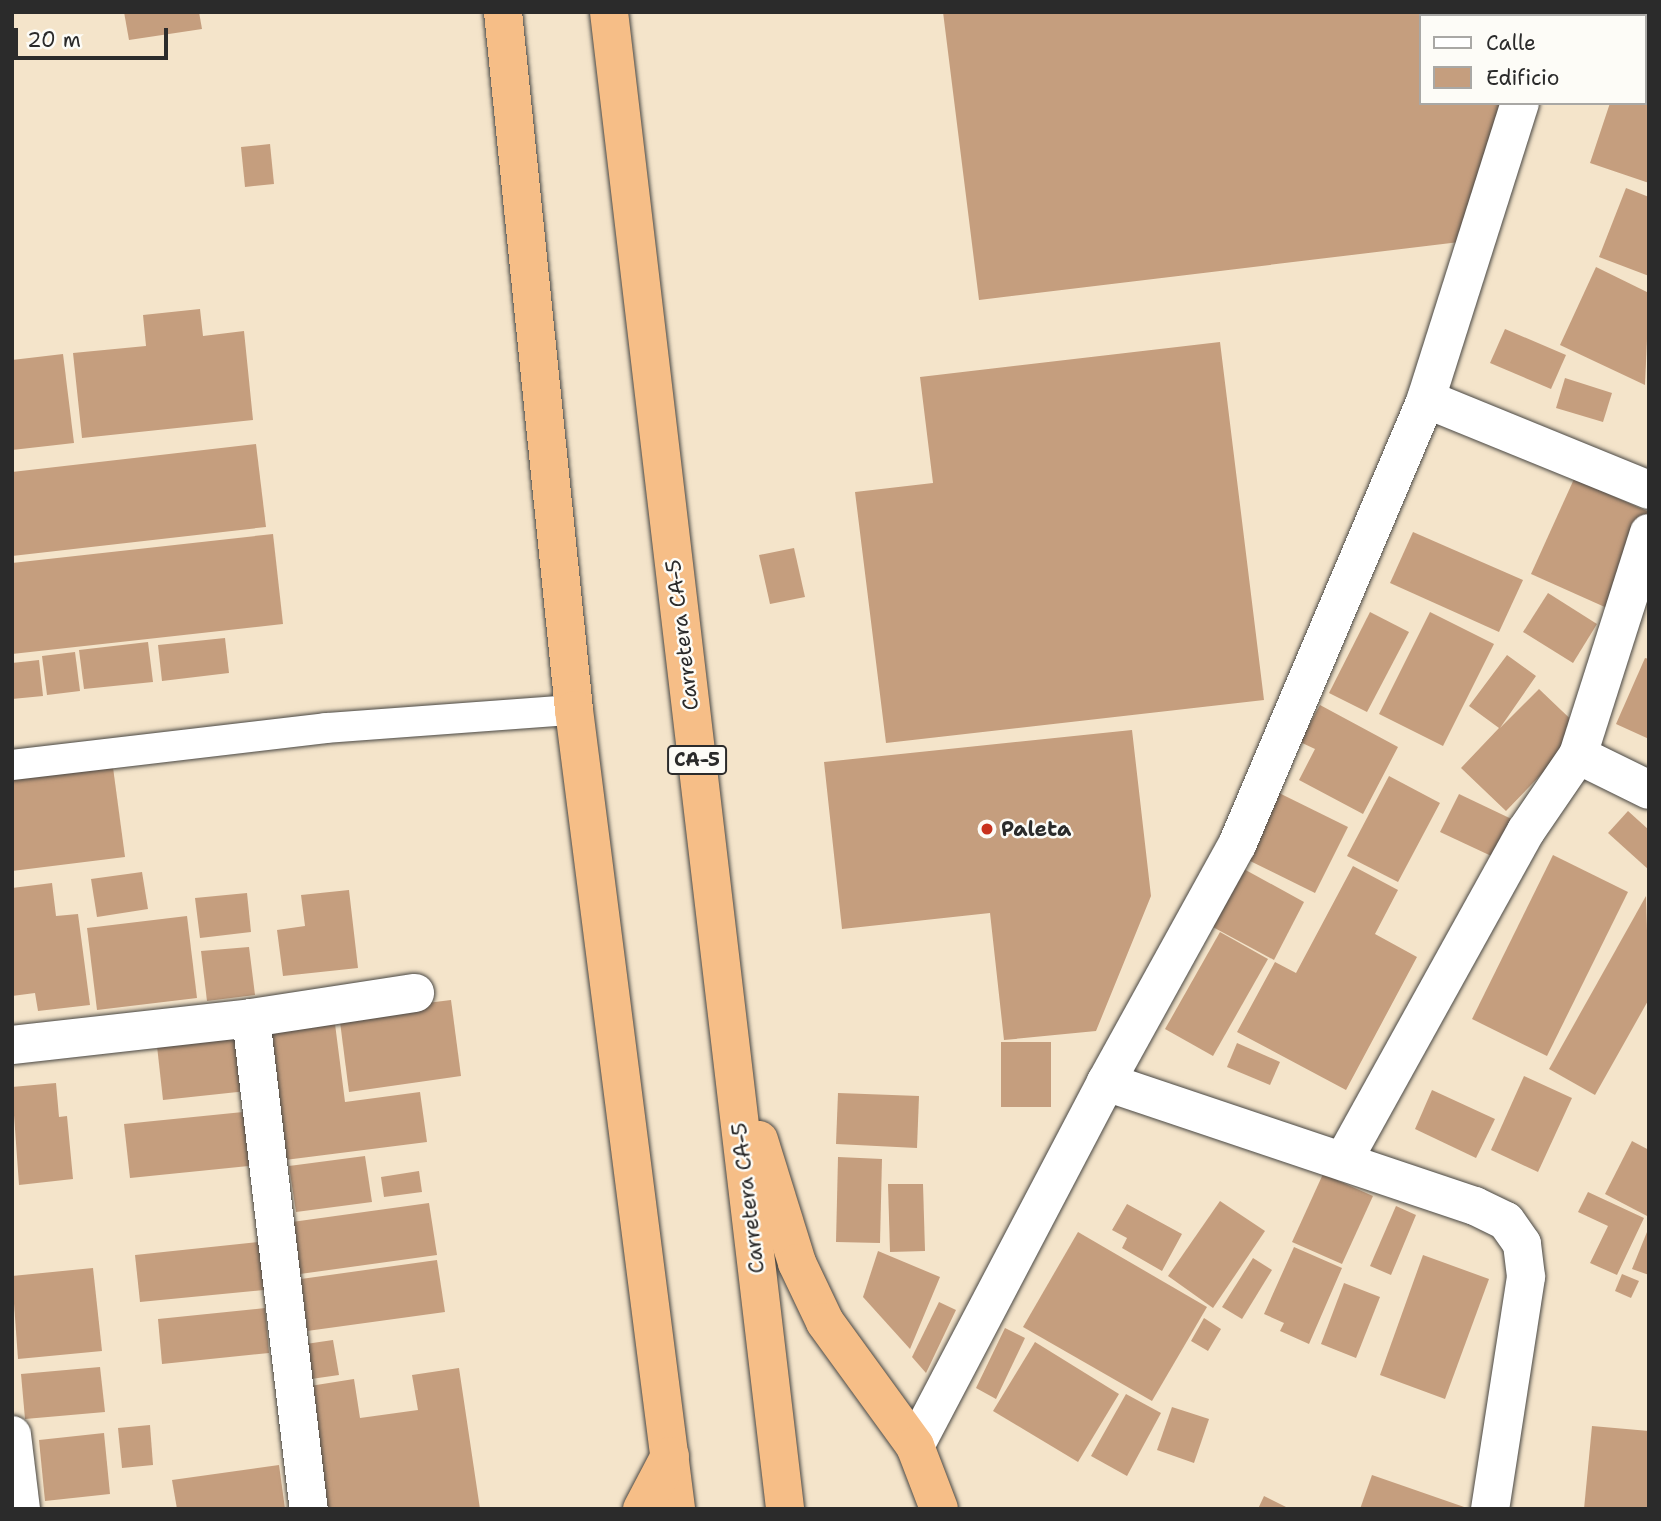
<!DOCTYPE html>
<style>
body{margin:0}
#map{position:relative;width:1661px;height:1521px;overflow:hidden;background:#f4e4ca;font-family:"Shantell Sans",sans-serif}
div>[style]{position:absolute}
.building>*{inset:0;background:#c59e7e}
.roads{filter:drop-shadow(0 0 2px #494743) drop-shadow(0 0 2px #494743)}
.service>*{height:30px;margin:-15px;padding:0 15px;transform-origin:15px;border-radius:15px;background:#fff}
.minor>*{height:38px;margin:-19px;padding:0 19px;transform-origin:19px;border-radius:19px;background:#fff}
.trunk>*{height:38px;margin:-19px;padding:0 19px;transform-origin:19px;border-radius:19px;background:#f6be87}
.dots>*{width:19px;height:19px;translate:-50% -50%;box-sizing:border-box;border:4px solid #fdfcf7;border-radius:50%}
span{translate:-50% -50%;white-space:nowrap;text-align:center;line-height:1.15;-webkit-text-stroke:5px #fdfcf7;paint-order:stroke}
.shield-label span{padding:2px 5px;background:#fdfcf7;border:2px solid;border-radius:5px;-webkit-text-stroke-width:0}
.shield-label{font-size:19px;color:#2b2b2b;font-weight:700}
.street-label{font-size:21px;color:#2b2b2b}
.poi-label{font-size:21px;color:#2b2b2b;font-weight:700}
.left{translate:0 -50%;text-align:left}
.frame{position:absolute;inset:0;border:14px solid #2b2b2b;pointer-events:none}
.legend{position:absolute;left:1419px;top:14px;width:228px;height:91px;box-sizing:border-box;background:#fdfcf7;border:2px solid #a9a8a5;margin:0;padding:9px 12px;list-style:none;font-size:21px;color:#2b2b2b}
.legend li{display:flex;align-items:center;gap:14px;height:35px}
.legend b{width:35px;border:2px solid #a9a8a5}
.scale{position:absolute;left:14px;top:28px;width:154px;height:32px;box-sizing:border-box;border:4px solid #2b2b2b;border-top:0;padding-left:9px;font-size:21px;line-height:24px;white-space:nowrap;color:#2b2b2b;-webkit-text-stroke:5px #fdfcf7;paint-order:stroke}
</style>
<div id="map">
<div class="building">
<i style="clip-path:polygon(124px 12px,199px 12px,202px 29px,129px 40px)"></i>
<i style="clip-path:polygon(943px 12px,1540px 12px,1421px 16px,1421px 103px,1515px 103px,1476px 240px,979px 300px)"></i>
<i style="clip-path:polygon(1625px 12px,1649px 12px,1649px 31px,1645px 16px,1624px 16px)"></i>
<i style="clip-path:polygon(1645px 49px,1649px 50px,1649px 183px,1590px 163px,1610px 103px,1645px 103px)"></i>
<i style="clip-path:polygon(270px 144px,274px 184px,245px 187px,241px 147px)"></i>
<i style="clip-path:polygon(1626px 188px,1649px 197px,1649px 276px,1599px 257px)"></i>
<i style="clip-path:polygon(1596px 267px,1649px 293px,1645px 385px,1560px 345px)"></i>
<i style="clip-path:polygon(200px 309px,203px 336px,244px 331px,253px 420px,82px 438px,73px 353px,146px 346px,143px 315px)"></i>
<i style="clip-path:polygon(1505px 329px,1566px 355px,1551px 389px,1490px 363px)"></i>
<i style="clip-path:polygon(1220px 342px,1264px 700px,886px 743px,855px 492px,933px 483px,920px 377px)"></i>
<i style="clip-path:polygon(63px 354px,74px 443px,12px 450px,12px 360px)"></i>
<i style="clip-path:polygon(1565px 378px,1612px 393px,1603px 422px,1556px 408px)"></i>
<i style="clip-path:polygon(256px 444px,266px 527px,12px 556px,12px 472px)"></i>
<i style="clip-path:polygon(1574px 479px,1649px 512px,1607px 608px,1531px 574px)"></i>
<i style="clip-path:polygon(1413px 532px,1523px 580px,1499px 632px,1390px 583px)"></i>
<i style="clip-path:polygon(273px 534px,283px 624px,12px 654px,12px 563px)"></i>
<i style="clip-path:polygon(794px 548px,805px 597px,770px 604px,759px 555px)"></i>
<i style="clip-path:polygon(1548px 593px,1597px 624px,1573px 663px,1523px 632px)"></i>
<i style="clip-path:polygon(1370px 612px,1409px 632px,1367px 712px,1329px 693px)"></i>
<i style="clip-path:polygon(1430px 612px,1494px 644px,1443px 746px,1379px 714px)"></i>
<i style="clip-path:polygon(225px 638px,229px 673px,162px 681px,158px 645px)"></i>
<i style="clip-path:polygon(148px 642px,153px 682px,84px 689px,79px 650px)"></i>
<i style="clip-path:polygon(75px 652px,80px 691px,47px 695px,42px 656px)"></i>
<i style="clip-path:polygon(1507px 655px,1536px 676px,1500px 728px,1539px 689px,1583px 731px,1506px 811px,1461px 768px,1499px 728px,1469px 706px)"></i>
<i style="clip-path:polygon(1645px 658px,1649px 659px,1649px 739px,1616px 724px)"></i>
<i style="clip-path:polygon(39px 660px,43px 696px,12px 699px,12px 663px)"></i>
<i style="clip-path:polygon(1320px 705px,1398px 747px,1363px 814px,1299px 780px,1315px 749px,1300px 742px)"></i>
<i style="clip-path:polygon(1132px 730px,1151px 896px,1096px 1031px,1004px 1040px,990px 913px,842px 929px,824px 762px)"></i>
<i style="clip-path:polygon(112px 760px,125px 857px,12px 871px,12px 773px)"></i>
<i style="clip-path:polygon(1389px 776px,1440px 803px,1398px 882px,1347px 856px)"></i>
<i style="clip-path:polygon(1275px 791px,1348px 827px,1315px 893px,1242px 857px)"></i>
<i style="clip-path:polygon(1459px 794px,1520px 823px,1502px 861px,1440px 832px)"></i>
<i style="clip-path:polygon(1628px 811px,1649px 830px,1649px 870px,1608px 833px)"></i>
<i style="clip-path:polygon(1553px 855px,1628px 892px,1547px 1056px,1472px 1019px)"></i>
<i style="clip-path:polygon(1353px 866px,1398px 890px,1375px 934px,1417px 957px,1346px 1090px,1237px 1032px,1275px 962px,1296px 973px)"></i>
<i style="clip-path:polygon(1242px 868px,1304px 902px,1274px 960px,1211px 926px)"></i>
<i style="clip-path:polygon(142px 872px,148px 909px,97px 917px,91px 879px)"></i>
<i style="clip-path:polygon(52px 883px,56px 916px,78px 914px,90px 1005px,38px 1011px,35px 993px,12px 996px,12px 888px)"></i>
<i style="clip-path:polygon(349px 890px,358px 968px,283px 976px,277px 930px,305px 926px,301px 895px)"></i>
<i style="clip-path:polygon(247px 893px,251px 932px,200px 938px,195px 898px)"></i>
<i style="clip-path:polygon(1646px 896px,1649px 999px,1595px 1095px,1549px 1069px)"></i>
<i style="clip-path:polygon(187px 916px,197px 998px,97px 1010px,87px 928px)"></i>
<i style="clip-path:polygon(1220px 932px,1268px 959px,1213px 1056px,1165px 1029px)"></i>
<i style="clip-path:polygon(249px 947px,255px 995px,207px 1001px,201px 951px)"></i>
<i style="clip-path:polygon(451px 1000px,461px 1076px,349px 1092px,339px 1014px)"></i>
<i style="clip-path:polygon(334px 1016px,345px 1102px,420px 1092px,427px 1142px,285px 1160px,268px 1024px)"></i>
<i style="clip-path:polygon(242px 1038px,247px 1091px,163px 1100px,157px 1046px)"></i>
<i style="clip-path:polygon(1001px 1042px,1051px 1042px,1051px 1107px,1001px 1107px)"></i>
<i style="clip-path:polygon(1237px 1043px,1280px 1062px,1270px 1085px,1227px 1067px)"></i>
<i style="clip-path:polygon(1524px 1076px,1572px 1098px,1538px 1172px,1491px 1150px)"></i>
<i style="clip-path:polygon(56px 1083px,59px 1117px,67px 1116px,73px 1179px,19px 1185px,12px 1087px)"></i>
<i style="clip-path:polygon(1432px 1090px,1495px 1119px,1476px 1158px,1415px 1129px)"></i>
<i style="clip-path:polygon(838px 1093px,919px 1096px,917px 1148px,836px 1144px)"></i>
<i style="clip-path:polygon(253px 1111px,259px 1165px,130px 1178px,124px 1124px)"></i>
<i style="clip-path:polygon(1632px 1141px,1649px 1150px,1649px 1217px,1605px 1194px)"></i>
<i style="clip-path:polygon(365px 1156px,372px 1202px,296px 1212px,289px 1166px)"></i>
<i style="clip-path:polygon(838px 1157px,882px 1159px,880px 1243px,836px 1242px)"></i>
<i style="clip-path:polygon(419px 1171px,422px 1192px,384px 1197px,381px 1177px)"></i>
<i style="clip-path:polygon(1323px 1174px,1373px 1196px,1342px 1264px,1292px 1242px)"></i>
<i style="clip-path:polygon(888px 1184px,923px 1184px,925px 1251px,890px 1252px)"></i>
<i style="clip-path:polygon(1588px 1192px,1644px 1218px,1617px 1275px,1590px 1263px,1608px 1226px,1578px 1212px)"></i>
<i style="clip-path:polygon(1220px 1201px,1265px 1231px,1213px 1308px,1168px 1276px)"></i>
<i style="clip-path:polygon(429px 1203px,437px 1255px,300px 1274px,292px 1222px)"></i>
<i style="clip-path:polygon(1127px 1204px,1182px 1234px,1162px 1271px,1122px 1248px,1127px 1238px,1112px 1230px)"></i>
<i style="clip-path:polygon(1396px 1206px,1416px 1215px,1391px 1275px,1370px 1266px)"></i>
<i style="clip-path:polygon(1649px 1227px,1649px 1275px,1632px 1269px)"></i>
<i style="clip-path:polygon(1078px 1232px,1207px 1307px,1152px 1401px,1023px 1327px)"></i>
<i style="clip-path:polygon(259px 1242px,264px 1290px,140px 1302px,135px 1255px)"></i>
<i style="clip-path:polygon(1294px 1247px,1342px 1268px,1309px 1344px,1280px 1331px,1284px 1323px,1264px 1314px)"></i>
<i style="clip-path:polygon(878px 1251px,940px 1277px,910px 1349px,863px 1297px)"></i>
<i style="clip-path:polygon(1423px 1255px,1489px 1279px,1445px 1399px,1380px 1375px)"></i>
<i style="clip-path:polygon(1253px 1258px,1272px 1270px,1242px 1319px,1222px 1307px)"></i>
<i style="clip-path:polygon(437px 1260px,445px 1312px,307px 1331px,301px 1279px)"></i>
<i style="clip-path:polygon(93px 1268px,102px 1351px,18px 1359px,12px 1276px)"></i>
<i style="clip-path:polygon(1622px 1274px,1639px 1281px,1631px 1298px,1615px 1291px)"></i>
<i style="clip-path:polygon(1344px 1283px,1380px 1297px,1356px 1358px,1321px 1344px)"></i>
<i style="clip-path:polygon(939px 1302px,956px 1310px,926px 1373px,912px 1357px)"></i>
<i style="clip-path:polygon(265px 1308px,269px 1353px,162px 1364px,158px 1319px)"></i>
<i style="clip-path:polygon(1204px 1318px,1221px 1329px,1208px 1351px,1191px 1341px)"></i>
<i style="clip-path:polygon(1005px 1328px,1025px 1338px,996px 1399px,976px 1388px)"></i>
<i style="clip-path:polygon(333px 1340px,339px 1375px,304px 1380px,299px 1345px)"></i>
<i style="clip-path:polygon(1035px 1342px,1119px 1394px,1078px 1462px,993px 1411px)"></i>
<i style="clip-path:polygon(100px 1367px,105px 1412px,25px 1419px,21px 1374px)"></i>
<i style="clip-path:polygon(459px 1368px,480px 1509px,328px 1509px,310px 1386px,354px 1379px,360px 1418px,418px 1410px,412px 1375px)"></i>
<i style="clip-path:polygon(1126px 1394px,1161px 1413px,1127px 1476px,1091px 1456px)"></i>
<i style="clip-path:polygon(1172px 1407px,1209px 1419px,1194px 1463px,1157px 1450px)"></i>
<i style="clip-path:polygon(150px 1425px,153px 1465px,122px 1468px,118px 1428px)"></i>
<i style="clip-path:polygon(1592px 1426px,1649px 1431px,1649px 1509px,1584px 1509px)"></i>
<i style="clip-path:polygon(104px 1433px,110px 1494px,45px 1501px,39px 1440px)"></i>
<i style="clip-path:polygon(279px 1465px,285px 1509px,177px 1509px,172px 1480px)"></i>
<i style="clip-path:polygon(1372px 1475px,1467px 1508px,1466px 1509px,1360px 1509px)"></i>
<i style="clip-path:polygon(1264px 1496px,1290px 1509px,1258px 1509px)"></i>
</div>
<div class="roads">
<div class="service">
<i style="left:12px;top:765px;width:316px;rotate:-6.7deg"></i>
<i style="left:326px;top:728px;width:249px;rotate:-4.2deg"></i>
</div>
<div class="minor">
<i style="left:1547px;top:16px;width:4px;rotate:-76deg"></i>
<i style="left:1426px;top:399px;width:241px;rotate:22.2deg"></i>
<i style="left:1578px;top:755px;width:233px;rotate:-72.3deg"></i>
<i style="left:251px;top:1018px;width:494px;rotate:83.3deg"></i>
<i style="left:12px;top:1045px;width:241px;rotate:-6.4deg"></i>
<i style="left:251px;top:1018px;width:166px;rotate:-8.7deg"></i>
<i style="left:1106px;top:1082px;width:389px;rotate:18.6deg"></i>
<i style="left:1475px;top:1206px;width:34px;rotate:26deg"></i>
<i style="left:1506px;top:1221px;width:28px;rotate:55deg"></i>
<i style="left:1522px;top:1244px;width:33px;rotate:83deg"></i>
<i style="left:1526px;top:1277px;width:235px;rotate:98.8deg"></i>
<i style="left:1343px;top:1161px;width:377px;rotate:-61deg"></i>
<i style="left:1526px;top:831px;width:92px;rotate:-55.6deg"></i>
<i style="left:1578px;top:755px;width:79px;rotate:26.2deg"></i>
<i style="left:12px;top:1435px;width:75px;rotate:83.1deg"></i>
<i style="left:915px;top:1446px;width:411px;rotate:-62.3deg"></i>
<i style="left:1106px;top:1082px;width:271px;rotate:-61.1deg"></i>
<i style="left:1237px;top:845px;width:484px;rotate:-67deg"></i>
<i style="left:1426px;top:399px;width:311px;rotate:-72.4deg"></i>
</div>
<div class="trunk">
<i style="left:503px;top:12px;width:702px;rotate:84.19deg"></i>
<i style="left:574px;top:710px;width:805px;rotate:82.72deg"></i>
<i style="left:609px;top:12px;width:1507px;rotate:83.29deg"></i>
<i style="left:759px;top:1140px;width:129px;rotate:72.8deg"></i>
<i style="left:797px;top:1263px;width:65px;rotate:64.6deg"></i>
<i style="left:825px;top:1322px;width:153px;rotate:54deg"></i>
<i style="left:915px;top:1446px;width:67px;rotate:69.1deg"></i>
<i style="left:642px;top:1509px;width:60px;rotate:-62.2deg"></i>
</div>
</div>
<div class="dots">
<i style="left:987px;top:829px;background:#c8321e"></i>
</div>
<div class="shield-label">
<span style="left:697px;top:760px">CA-5</span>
</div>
<div class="street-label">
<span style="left:682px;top:635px;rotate:-97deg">Carretera CA-5</span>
<span style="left:748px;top:1198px;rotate:-97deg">Carretera CA-5</span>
</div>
<div class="poi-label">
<span class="left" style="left:1001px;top:829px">Paleta</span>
</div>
<div class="frame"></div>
<ul class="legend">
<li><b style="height:9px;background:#fff"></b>Calle</li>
<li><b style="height:19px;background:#c59e7e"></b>Edificio</li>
</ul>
<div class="scale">20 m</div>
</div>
